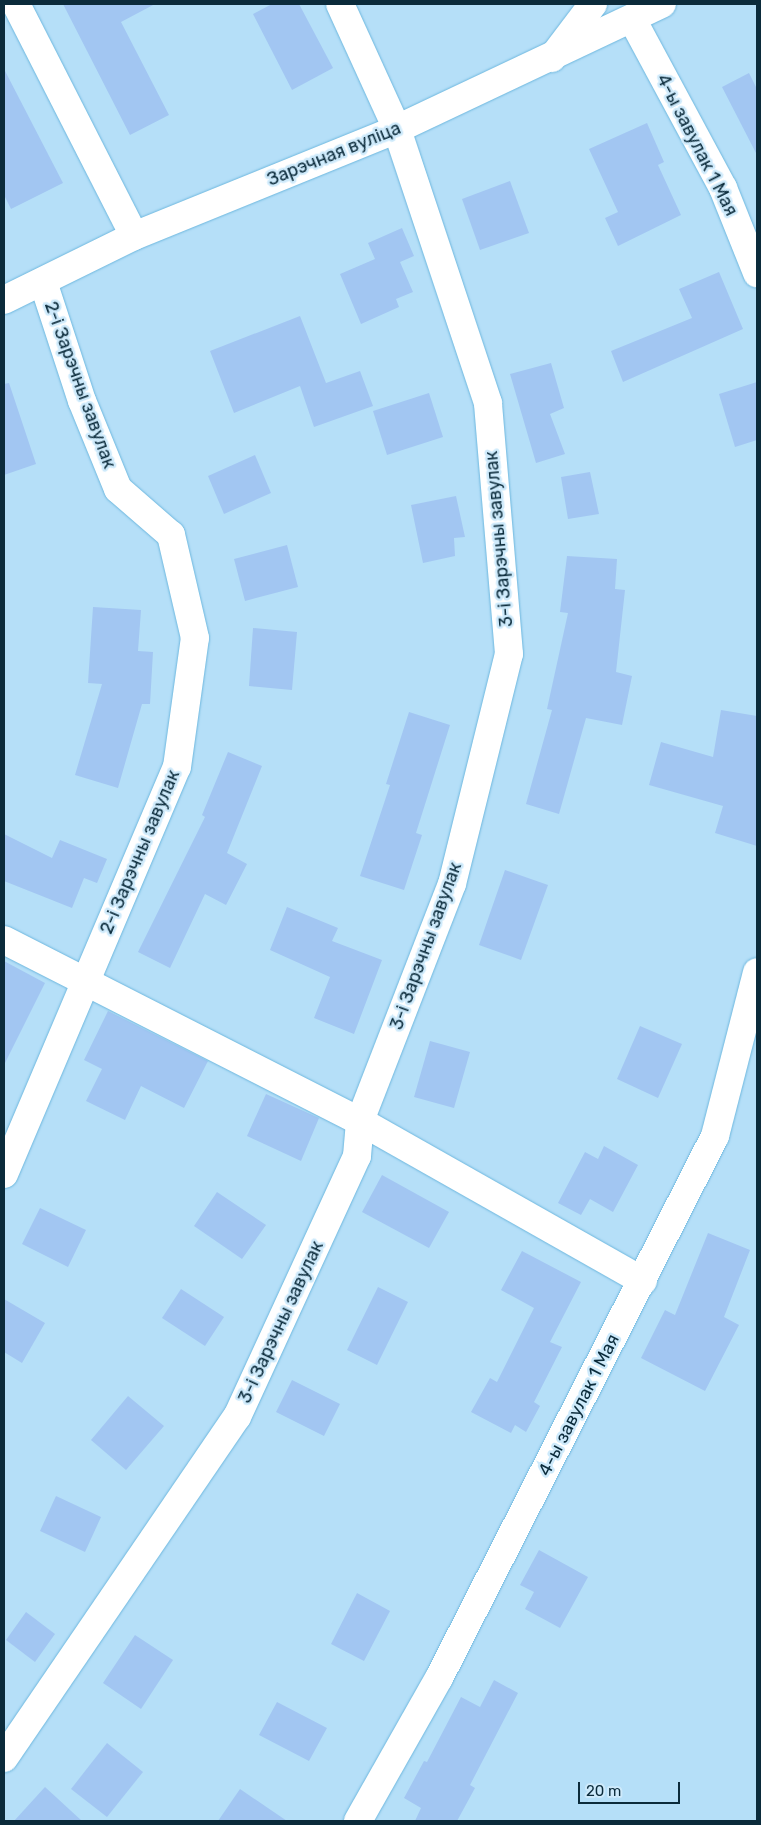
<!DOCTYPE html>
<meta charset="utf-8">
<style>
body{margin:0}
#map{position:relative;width:761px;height:1825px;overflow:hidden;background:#b5dff8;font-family:Rubik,sans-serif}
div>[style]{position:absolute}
.building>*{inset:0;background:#a2c6f2}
.roads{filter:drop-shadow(0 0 1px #6db7de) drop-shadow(0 0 1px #6db7de)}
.street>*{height:28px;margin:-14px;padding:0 14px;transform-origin:14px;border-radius:14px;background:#fff}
.secondary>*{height:28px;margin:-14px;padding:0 14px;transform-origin:14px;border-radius:14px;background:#fff}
span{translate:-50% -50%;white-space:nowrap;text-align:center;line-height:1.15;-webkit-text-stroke:5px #ceeafb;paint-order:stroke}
.street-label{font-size:18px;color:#0b2b3b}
.frame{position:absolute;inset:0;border:5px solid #0b2b3b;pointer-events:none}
.scale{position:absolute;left:578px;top:1782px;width:102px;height:22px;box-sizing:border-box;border:2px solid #0b2b3b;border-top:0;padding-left:6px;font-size:15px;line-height:18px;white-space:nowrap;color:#0b2b3b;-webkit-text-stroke:4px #ceeafb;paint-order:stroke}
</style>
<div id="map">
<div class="building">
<i style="clip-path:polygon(63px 4px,155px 4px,121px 22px,169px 115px,130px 135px)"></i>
<i style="clip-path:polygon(272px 4px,299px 4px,333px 68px,292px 90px,253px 14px)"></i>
<i style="clip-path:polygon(4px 69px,63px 183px,11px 209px,4px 195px)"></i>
<i style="clip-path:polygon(749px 73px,757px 89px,757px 155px,722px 87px)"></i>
<i style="clip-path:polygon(647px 123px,664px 162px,658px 165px,681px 215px,618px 246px,605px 218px,618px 212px,589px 149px)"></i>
<i style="clip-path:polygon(510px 181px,529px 233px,480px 250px,462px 199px)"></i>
<i style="clip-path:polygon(402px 228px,414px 256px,400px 262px,413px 292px,396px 299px,399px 307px,361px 324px,340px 274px,375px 259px,368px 243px)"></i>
<i style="clip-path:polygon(719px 272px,743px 329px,623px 382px,611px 351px,692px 318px,679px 289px)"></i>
<i style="clip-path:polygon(300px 316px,326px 383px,360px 371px,373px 406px,314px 427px,300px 386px,234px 413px,210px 351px)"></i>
<i style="clip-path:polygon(551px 363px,564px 408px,550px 414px,565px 454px,536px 463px,510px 374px)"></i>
<i style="clip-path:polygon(757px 382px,757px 440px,735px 447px,719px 394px)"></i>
<i style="clip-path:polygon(9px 383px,36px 464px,4px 475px,4px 384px)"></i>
<i style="clip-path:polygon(429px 393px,443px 437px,387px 455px,373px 411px)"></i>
<i style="clip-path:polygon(255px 455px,271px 493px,224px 514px,208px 476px)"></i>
<i style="clip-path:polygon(590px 472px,599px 514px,568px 519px,561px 477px)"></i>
<i style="clip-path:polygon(456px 496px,465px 537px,454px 538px,455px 556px,423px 563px,411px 505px)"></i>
<i style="clip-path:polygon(287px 545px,298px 587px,245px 601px,234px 559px)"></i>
<i style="clip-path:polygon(567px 556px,617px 559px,615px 589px,625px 590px,616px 672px,632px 676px,622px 725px,586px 718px,559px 814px,526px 804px,552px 710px,547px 709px,568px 613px,560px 612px)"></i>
<i style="clip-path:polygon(93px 607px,141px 610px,138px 651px,153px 652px,150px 704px,142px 704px,118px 788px,75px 775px,102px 684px,88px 683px)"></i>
<i style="clip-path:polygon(253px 628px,297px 632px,292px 690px,249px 686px)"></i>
<i style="clip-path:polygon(721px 710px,757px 716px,757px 846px,715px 833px,723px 806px,649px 785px,661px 742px,713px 757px)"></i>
<i style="clip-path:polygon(409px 712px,450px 725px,416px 833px,422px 835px,404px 890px,360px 876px,390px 785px,386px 784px)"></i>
<i style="clip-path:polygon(228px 752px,262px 766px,227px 853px,247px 864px,226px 905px,205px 894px,170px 968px,138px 952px,205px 817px,202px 815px)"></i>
<i style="clip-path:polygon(4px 834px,52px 858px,60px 840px,107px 859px,97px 883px,84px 878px,72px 908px,4px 881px)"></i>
<i style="clip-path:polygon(505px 870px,548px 885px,521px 960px,479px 945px)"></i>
<i style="clip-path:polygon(287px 907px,338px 928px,332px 941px,382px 960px,354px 1034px,314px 1018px,330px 977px,270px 950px)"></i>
<i style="clip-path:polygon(4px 961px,45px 983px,4px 1065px)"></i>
<i style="clip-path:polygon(108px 1011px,208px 1061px,184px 1108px,141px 1086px,125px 1120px,86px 1101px,102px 1069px,84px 1060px)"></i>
<i style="clip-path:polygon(640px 1026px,682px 1044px,658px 1098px,617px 1079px)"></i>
<i style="clip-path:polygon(430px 1041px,470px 1052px,454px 1108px,414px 1097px)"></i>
<i style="clip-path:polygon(266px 1094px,319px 1118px,301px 1161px,247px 1136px)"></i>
<i style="clip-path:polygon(604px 1146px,638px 1165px,613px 1212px,590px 1199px,581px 1215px,558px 1203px,585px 1152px,598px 1159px)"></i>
<i style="clip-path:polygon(382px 1175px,449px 1212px,429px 1248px,362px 1212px)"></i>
<i style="clip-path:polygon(217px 1192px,266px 1225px,242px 1259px,194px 1226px)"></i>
<i style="clip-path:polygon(40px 1208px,86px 1230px,68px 1267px,22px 1244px)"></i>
<i style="clip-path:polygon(708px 1233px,750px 1250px,724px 1317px,739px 1325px,705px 1391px,641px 1358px,665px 1310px,675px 1315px)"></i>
<i style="clip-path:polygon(522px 1251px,581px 1282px,550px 1342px,562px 1347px,534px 1402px,540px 1406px,526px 1432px,515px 1425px,511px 1433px,471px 1412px,490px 1378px,497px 1382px,534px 1308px,501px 1290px)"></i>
<i style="clip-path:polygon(378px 1287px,408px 1302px,377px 1365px,347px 1350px)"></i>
<i style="clip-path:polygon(181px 1289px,224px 1317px,205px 1346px,162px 1318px)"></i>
<i style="clip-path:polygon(4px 1299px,45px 1323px,22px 1363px,4px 1352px)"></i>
<i style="clip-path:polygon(292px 1380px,340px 1404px,324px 1436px,276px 1412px)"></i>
<i style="clip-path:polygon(128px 1396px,164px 1426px,126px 1470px,91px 1440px)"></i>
<i style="clip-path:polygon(56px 1496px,101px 1517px,85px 1552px,40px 1531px)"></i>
<i style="clip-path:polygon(539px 1550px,588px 1577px,560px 1628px,525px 1609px,534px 1592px,520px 1585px)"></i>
<i style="clip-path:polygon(357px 1593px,390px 1611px,364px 1661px,331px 1644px)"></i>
<i style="clip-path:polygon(26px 1612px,55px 1634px,35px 1662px,6px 1640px)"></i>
<i style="clip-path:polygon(135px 1635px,173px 1660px,141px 1709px,103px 1683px)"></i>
<i style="clip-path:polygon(494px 1680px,518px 1693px,470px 1785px,475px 1788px,457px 1821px,415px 1821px,421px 1808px,404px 1798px,424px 1761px,427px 1762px,461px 1697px,480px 1707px)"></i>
<i style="clip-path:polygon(277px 1702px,327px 1728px,309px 1761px,259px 1735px)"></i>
<i style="clip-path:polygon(107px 1743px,143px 1772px,107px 1817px,71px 1789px)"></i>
<i style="clip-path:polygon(45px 1787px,82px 1821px,14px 1821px)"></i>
<i style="clip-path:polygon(240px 1789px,287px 1821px,218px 1821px)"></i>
</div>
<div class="roads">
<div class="street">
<i style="left:16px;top:4px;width:260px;rotate:63deg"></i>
<i style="left:632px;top:19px;width:192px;rotate:61.7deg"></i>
<i style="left:723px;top:188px;width:92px;rotate:68.2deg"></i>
<i style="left:552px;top:58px;width:68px;rotate:-52.8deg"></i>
<i style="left:4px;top:940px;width:399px;rotate:27deg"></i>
<i style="left:360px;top:1121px;width:325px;rotate:29.5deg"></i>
<i style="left:4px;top:1174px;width:442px;rotate:-67deg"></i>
<i style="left:177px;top:767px;width:130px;rotate:-82.1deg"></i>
<i style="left:195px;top:638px;width:106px;rotate:-103.1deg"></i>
<i style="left:171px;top:535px;width:70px;rotate:-139deg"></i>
<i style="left:118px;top:489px;width:95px;rotate:-112.2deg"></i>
<i style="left:82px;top:401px;width:125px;rotate:-108.1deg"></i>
<i style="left:4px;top:1758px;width:413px;rotate:-55.7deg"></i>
<i style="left:237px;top:1417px;width:287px;rotate:-65.3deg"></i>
<i style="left:357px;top:1156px;width:35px;rotate:-85deg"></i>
<i style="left:360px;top:1121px;width:254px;rotate:-68.8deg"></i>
<i style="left:452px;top:884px;width:237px;rotate:-76.1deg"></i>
<i style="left:509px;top:654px;width:252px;rotate:-94.8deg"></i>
<i style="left:488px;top:403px;width:289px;rotate:-108.4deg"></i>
<i style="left:397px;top:129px;width:137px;rotate:-114.5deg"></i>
<i style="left:358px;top:1821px;width:164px;rotate:-60.5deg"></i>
<i style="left:439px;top:1678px;width:608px;rotate:-63.01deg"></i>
<i style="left:715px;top:1136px;width:169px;rotate:-75.6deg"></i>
</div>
<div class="secondary">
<i style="left:4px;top:300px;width:145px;rotate:-26.2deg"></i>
<i style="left:134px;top:236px;width:284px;rotate:-22.1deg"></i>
<i style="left:397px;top:129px;width:293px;rotate:-25.3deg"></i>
</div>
</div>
<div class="street-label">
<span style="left:697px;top:145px;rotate:63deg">4-ы завулак 1 Мая</span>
<span style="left:334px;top:154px;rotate:-22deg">Зарэчная вуліца</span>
<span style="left:80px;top:385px;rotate:70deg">2-і Зарэчны завулак</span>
<span style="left:499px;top:539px;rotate:-95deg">3-і Зарэчны завулак</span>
<span style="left:140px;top:852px;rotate:-67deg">2-і Зарэчны завулак</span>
<span style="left:426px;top:946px;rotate:-70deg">3-і Зарэчны завулак</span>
<span style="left:281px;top:1322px;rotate:-65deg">3-і Зарэчны завулак</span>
<span style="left:579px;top:1405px;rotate:-63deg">4-ы завулак 1 Мая</span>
</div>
<div class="frame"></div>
<div class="scale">20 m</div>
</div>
